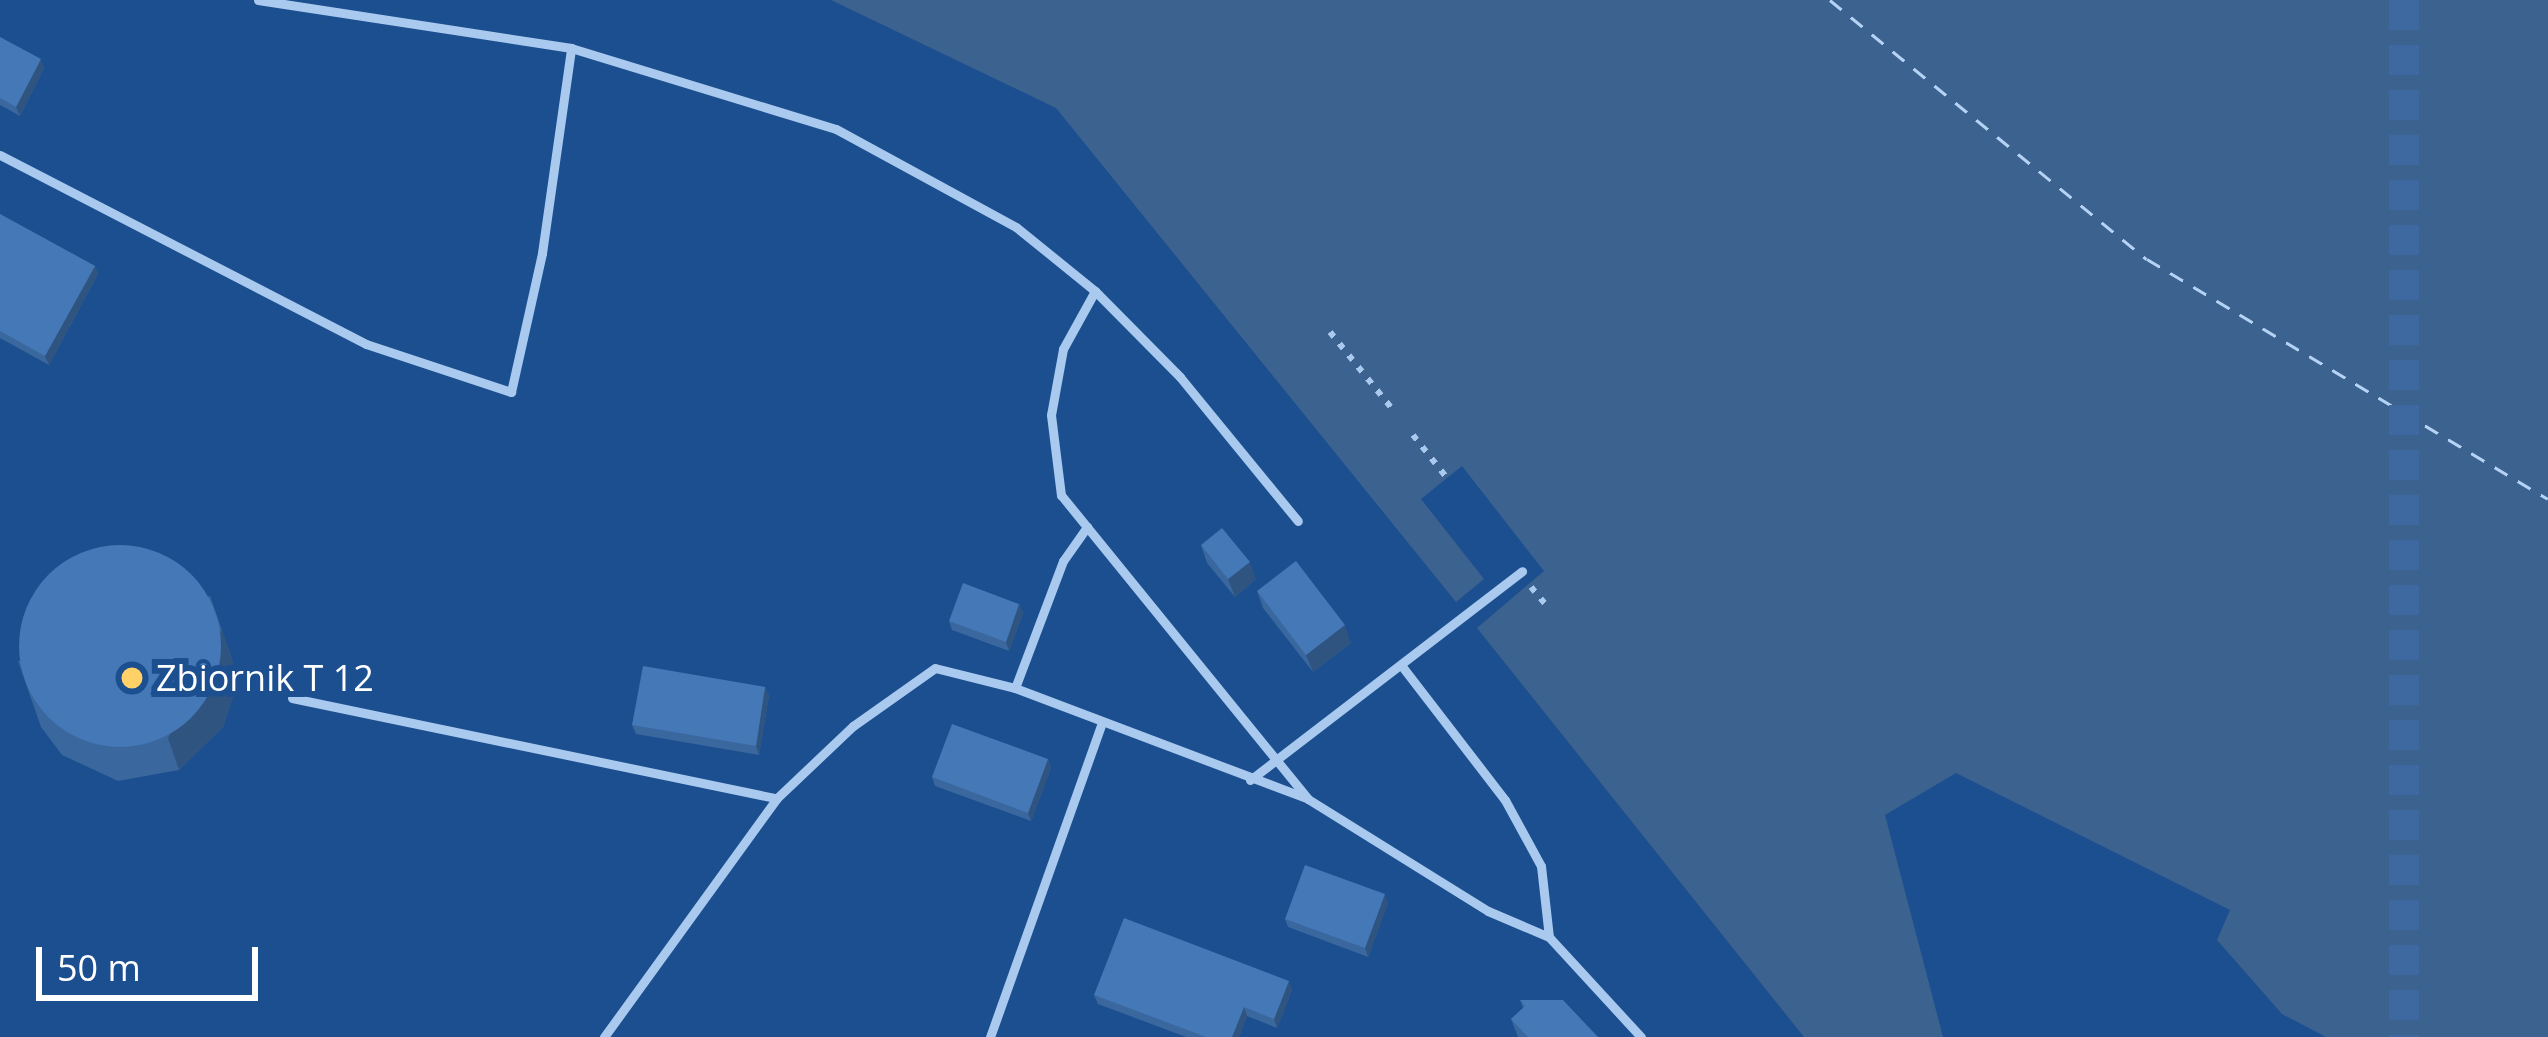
<!DOCTYPE html>
<style>
body{margin:0}
#map{position:relative;width:2548px;height:1037px;overflow:hidden;background:#1b4f8f;font-family:"Open Sans",sans-serif}
div>[style]{position:absolute}
.water>*{inset:0;background:#3c6290}
.ferry>*{height:3px;margin-top:-1.5px;transform-origin:0;background:repeating-linear-gradient(90deg,#b5d3f5 0 15px,transparent 0 27px)}
.primary-tunnel>*{height:30px;margin-top:-15px;transform-origin:0;background:repeating-linear-gradient(90deg,#3d69a0 0 30px,transparent 0 45px)}
.path>*{height:6px;margin-top:-3px;transform-origin:0;background:repeating-linear-gradient(90deg,#a9c9ee 0 6px,transparent 0 15px)}
.service>*{height:9px;margin:-4.5px;padding:0 4.5px;transform-origin:4.5px;border-radius:4.5px;background:#a9c9ee}
.wall>*{inset:0;background:#3a679d}
.shaded-wall>*{inset:0;background:#305480}
.building>*{inset:0;background:#4478b7}
.round{border-radius:50%}
.dots>*{width:33px;height:33px;translate:-50% -50%;box-sizing:border-box;border:6px solid #1b4f8f;border-radius:50%}
span{translate:-50% -50%;white-space:nowrap;text-align:center;line-height:1.15;-webkit-text-stroke:12px #1b4f8f;paint-order:stroke}
.poi-label{font-size:36px;color:#fff}
.left{translate:0 -50%;text-align:left}
.scale{position:absolute;left:36px;top:947px;width:222px;height:54px;box-sizing:border-box;border:6px solid #fff;border-top:0;padding-left:15px;font-size:36px;line-height:42px;white-space:nowrap;color:#fff;-webkit-text-stroke:9px #1b4f8f;paint-order:stroke}
</style>
<div id="map">
<div class="water">
<i style="clip-path:polygon(831px 0,2548px 0,2548px 1037px,2326px 1037px,2282px 1014px,2217px 940px,2230px 910px,1956px 773px,1885px 815px,1943px 1037px,1804px 1037px,1477px 628px,1544px 571px,1462px 466px,1421px 499px,1484px 579px,1456px 602px,1056px 108px)"></i>
</div>
<div class="ferry">
<i style="left:1830px;top:0;width:409px;rotate:39.3deg"></i>
<i style="left:2147px;top:259px;width:467px;rotate:30.9deg"></i>
</div>
<div class="primary-tunnel">
<i style="left:2404px;top:0;width:1037px;rotate:90deg"></i>
</div>
<div class="path">
<i style="left:1330px;top:332px;width:102px;rotate:51deg"></i>
<i style="left:1413px;top:435px;width:55px;rotate:51.7deg"></i>
<i style="left:1531px;top:587px;width:26px;rotate:50deg"></i>
</div>
<div class="service">
<i style="left:258px;top:0;width:317px;rotate:8.7deg"></i>
<i style="left:571px;top:48px;width:277px;rotate:17deg"></i>
<i style="left:836px;top:129px;width:205px;rotate:28.6deg"></i>
<i style="left:1016px;top:227px;width:102px;rotate:39deg"></i>
<i style="left:1095px;top:291px;width:121px;rotate:45.3deg"></i>
<i style="left:1180px;top:377px;width:186px;rotate:50.7deg"></i>
<i style="left:0;top:155px;width:412px;rotate:27.3deg"></i>
<i style="left:366px;top:344px;width:153px;rotate:18.3deg"></i>
<i style="left:511px;top:392px;width:142px;rotate:-77.4deg"></i>
<i style="left:542px;top:253px;width:207px;rotate:-81.9deg"></i>
<i style="left:1095px;top:291px;width:66px;rotate:118.9deg"></i>
<i style="left:1063px;top:349px;width:67px;rotate:100.3deg"></i>
<i style="left:1051px;top:415px;width:81px;rotate:82.9deg"></i>
<i style="left:1061px;top:495px;width:392px;rotate:50.9deg"></i>
<i style="left:1308px;top:799px;width:212px;rotate:31.9deg"></i>
<i style="left:1488px;top:911px;width:66px;rotate:23.1deg"></i>
<i style="left:1401px;top:665px;width:170px;rotate:52.4deg"></i>
<i style="left:1505px;top:800px;width:75px;rotate:61.4deg"></i>
<i style="left:1541px;top:866px;width:71px;rotate:83.6deg"></i>
<i style="left:1549px;top:937px;width:136px;rotate:47.4deg"></i>
<i style="left:1015px;top:688px;width:136px;rotate:-69.3deg"></i>
<i style="left:1063px;top:561px;width:42px;rotate:-54.8deg"></i>
<i style="left:292px;top:698px;width:495px;rotate:11.7deg"></i>
<i style="left:777px;top:798px;width:105px;rotate:-43.5deg"></i>
<i style="left:853px;top:726px;width:100px;rotate:-35.3deg"></i>
<i style="left:935px;top:668px;width:82px;rotate:14deg"></i>
<i style="left:1015px;top:688px;width:313px;rotate:20.7deg"></i>
<i style="left:1250px;top:780px;width:343px;rotate:-37.5deg"></i>
<i style="left:604px;top:1037px;width:295px;rotate:-54.1deg"></i>
<i style="left:990px;top:1037px;width:333px;rotate:-70.4deg"></i>
</div>
<div class="wall">
<i style="clip-path:polygon(0 37px,44px 68px,20px 116px,0 105px)"></i>
<i style="clip-path:polygon(0 214px,95px 266px,98px 274px,49px 365px,0 338px)"></i>
<i style="clip-path:polygon(1201px 545px,1256px 579px,1235px 597px,1207px 563px)"></i>
<i style="clip-path:polygon(1257px 591px,1351px 643px,1313px 672px,1263px 608px)"></i>
<i style="clip-path:polygon(210px 596px,233px 662px,233px 697px,223px 727px,179px 770px,118px 781px,62px 755px,41px 727px,18px 661px)"></i>
<i style="clip-path:polygon(1019px 604px,1023px 613px,1009px 651px,952px 630px,949px 621px)"></i>
<i style="clip-path:polygon(765px 687px,769px 696px,759px 755px,636px 734px,632px 725px)"></i>
<i style="clip-path:polygon(1048px 759px,1051px 768px,1031px 821px,935px 786px,932px 777px)"></i>
<i style="clip-path:polygon(1388px 903px,1368px 957px,1288px 927px,1285px 919px)"></i>
<i style="clip-path:polygon(1292px 990px,1277px 1028px,1247px 1016px,1239px 1037px,1186px 1037px,1098px 1004px,1094px 995px)"></i>
<i style="clip-path:polygon(1520px 1000px,1598px 1037px,1518px 1037px,1511px 1019px,1523px 1008px)"></i>
</div>
<div class="shaded-wall">
<i style="clip-path:polygon(41px 59px,44px 68px,20px 116px,16px 107px)"></i>
<i style="clip-path:polygon(95px 266px,98px 274px,49px 365px,45px 356px)"></i>
<i style="clip-path:polygon(1250px 562px,1256px 579px,1235px 597px,1228px 579px)"></i>
<i style="clip-path:polygon(1019px 604px,1023px 613px,1009px 651px,1006px 642px)"></i>
<i style="clip-path:polygon(1345px 625px,1351px 643px,1313px 672px,1306px 655px)"></i>
<i style="clip-path:polygon(222px 629px,233px 662px,233px 697px,223px 727px,179px 770px,168px 738px)"></i>
<i style="clip-path:polygon(765px 687px,769px 696px,759px 755px,756px 746px)"></i>
<i style="clip-path:polygon(1048px 759px,1051px 768px,1031px 821px,1028px 813px)"></i>
<i style="clip-path:polygon(1385px 894px,1388px 903px,1368px 957px,1365px 948px)"></i>
<i style="clip-path:polygon(1289px 981px,1292px 990px,1277px 1028px,1274px 1019px)"></i>
<i style="clip-path:polygon(1244px 1007px,1247px 1016px,1239px 1037px,1232px 1037px)"></i>
</div>
<div class="building">
<i style="clip-path:polygon(0 37px,41px 59px,16px 107px,0 98px)"></i>
<i style="clip-path:polygon(0 214px,95px 266px,45px 356px,0 331px)"></i>
<i style="clip-path:polygon(1222px 528px,1250px 562px,1228px 579px,1201px 545px)"></i>
<i class="round" style="left:19px;top:545px;width:202px;height:202px"></i>
<i style="clip-path:polygon(1296px 561px,1345px 625px,1306px 655px,1257px 591px)"></i>
<i style="clip-path:polygon(963px 583px,1019px 604px,1006px 642px,949px 621px)"></i>
<i style="clip-path:polygon(643px 666px,765px 687px,756px 746px,632px 725px)"></i>
<i style="clip-path:polygon(952px 724px,1048px 759px,1028px 813px,932px 777px)"></i>
<i style="clip-path:polygon(1305px 865px,1385px 894px,1365px 948px,1285px 919px)"></i>
<i style="clip-path:polygon(1124px 918px,1289px 981px,1274px 1019px,1244px 1007px,1232px 1037px,1206px 1037px,1094px 995px)"></i>
<i style="clip-path:polygon(1520px 1000px,1563px 1000px,1598px 1037px,1528px 1037px,1511px 1019px,1525px 1006px)"></i>
</div>
<div class="dots">
<i style="left:132px;top:678px;background:#ffd166"></i>
</div>
<div class="poi-label">
<span class="left" style="left:156px;top:678px">Zbiornik T 12</span>
</div>
<div class="scale">50 m</div>
</div>
